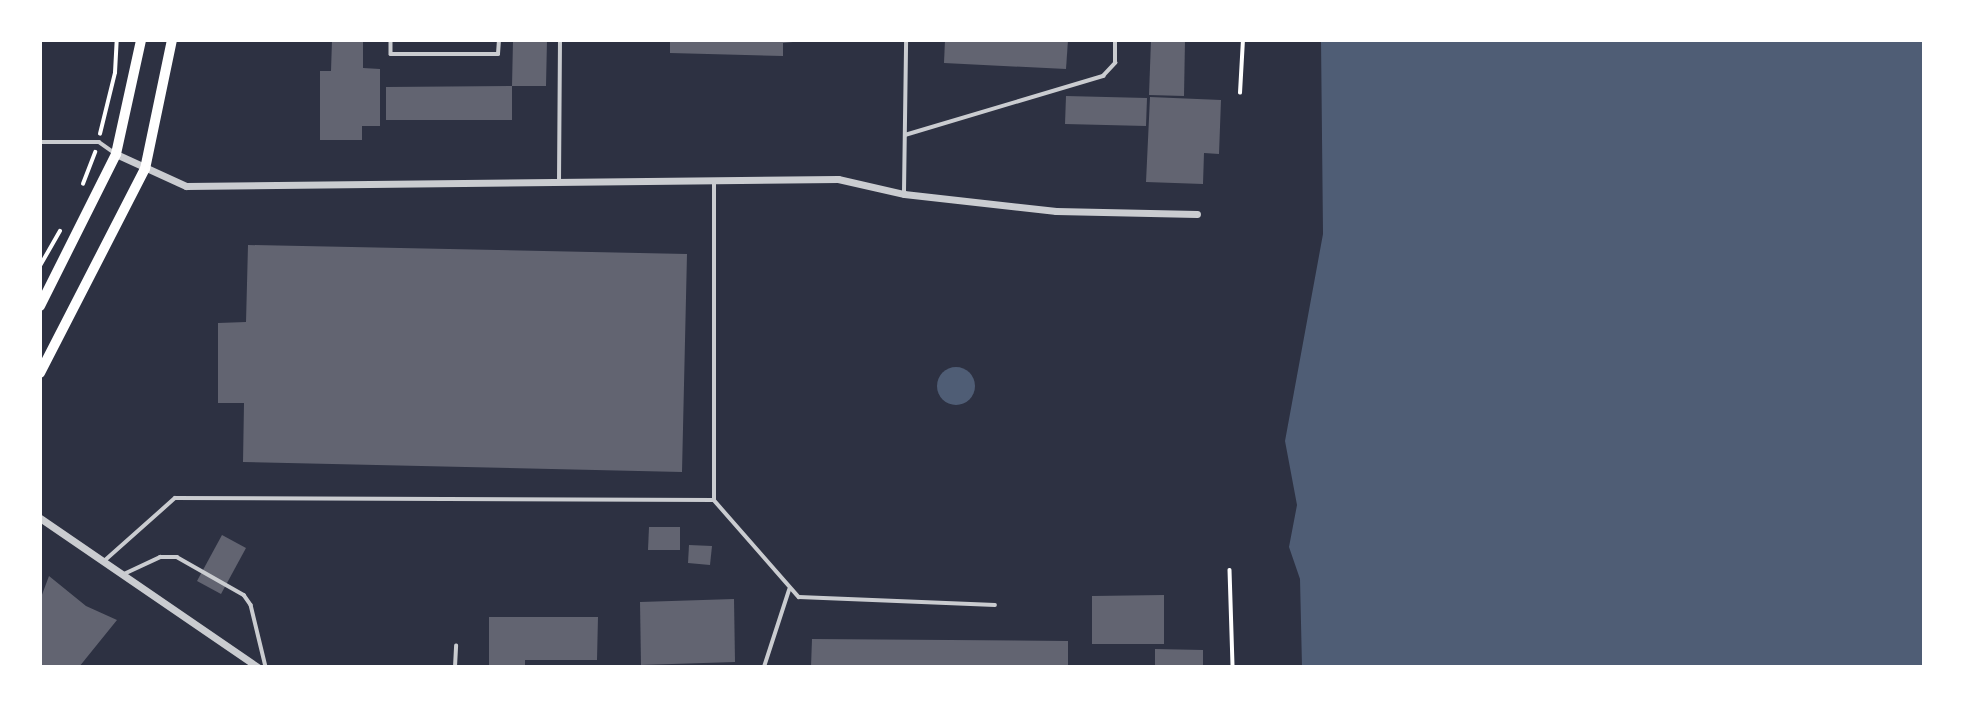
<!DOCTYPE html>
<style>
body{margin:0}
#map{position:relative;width:1964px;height:707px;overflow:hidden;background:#2d3142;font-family:"Source Sans 3",sans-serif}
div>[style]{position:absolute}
.water>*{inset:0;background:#4f5d75}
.round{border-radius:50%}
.building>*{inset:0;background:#626471}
.path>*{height:3.5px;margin:-1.75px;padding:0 1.75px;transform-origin:1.75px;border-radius:1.75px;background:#fff}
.service>*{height:3.5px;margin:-1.75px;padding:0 1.75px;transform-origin:1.75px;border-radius:1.75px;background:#caccd0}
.minor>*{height:7px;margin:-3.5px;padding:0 3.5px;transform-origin:3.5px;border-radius:3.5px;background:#caccd0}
.secondary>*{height:10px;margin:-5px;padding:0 5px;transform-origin:5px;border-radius:5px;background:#fff}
span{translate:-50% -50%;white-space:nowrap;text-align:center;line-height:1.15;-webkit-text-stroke:7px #fff;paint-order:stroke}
.frame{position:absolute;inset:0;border:42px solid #fff;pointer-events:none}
</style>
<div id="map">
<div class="water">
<i style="clip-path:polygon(1321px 40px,1924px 40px,1924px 667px,1302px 667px,1300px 579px,1289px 547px,1297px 505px,1285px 441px,1323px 234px)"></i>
<i class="round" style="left:937px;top:367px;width:38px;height:38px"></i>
</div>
<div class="building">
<i style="clip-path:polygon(332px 40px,363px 40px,363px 68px,380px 69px,380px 126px,362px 126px,362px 140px,320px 140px,320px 71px,331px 71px)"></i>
<i style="clip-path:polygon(513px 40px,547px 40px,546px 86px,512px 86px,512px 120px,386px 120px,386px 87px,512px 86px)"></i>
<i style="clip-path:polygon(670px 40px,813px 40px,783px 43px,783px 56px,670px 53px)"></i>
<i style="clip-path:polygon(945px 40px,1068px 40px,1066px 69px,944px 63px)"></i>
<i style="clip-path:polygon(1151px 40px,1185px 40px,1184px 96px,1149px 95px)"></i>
<i style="clip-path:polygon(1066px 96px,1147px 98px,1146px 126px,1065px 124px)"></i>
<i style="clip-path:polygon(1150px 97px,1221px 100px,1219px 154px,1204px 153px,1203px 184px,1146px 182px)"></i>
<i style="clip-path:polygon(248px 245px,687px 254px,682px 472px,243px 462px,244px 403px,218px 403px,218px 323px,246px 322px)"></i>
<i style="clip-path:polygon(649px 527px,680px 527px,680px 550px,648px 550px)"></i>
<i style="clip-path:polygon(222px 535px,246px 548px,221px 594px,197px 581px)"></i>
<i style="clip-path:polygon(689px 545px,712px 546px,710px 565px,688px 563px)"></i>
<i style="clip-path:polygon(49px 576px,86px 606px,117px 620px,79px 667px,40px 667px,40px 600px)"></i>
<i style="clip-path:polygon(1164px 595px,1164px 644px,1092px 644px,1092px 596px)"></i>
<i style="clip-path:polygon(734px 599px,735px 662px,641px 665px,640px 602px)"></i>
<i style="clip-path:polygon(489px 617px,598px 617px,597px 660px,525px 660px,525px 667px,489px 667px)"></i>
<i style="clip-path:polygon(812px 639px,1068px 641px,1068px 667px,811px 667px)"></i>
<i style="clip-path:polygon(1155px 649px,1203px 650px,1203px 667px,1155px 667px)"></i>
</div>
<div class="path">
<i style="left:1240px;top:93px;width:53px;rotate:-86.8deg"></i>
<i style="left:100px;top:134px;width:63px;rotate:-76.2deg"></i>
<i style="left:115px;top:73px;width:33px;rotate:-87deg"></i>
<i style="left:83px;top:184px;width:34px;rotate:-69deg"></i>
<i style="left:40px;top:266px;width:40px;rotate:-60.3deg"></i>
<i style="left:1230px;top:570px;width:97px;rotate:88.2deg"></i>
</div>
<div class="service">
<i style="left:391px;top:40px;width:14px;rotate:90deg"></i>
<i style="left:391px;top:54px;width:107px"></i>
<i style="left:498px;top:54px;width:14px;rotate:-86deg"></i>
<i style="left:905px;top:135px;width:207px;rotate:-16.6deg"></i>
<i style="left:1103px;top:76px;width:18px;rotate:-47deg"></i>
<i style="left:1115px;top:63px;width:23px;rotate:-90deg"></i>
<i style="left:40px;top:142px;width:59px"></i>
<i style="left:99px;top:142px;width:19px;rotate:35deg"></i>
<i style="left:559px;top:182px;width:142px;rotate:-89.6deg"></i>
<i style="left:904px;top:192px;width:152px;rotate:-89.2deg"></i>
<i style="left:714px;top:500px;width:129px;rotate:48.8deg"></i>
<i style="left:799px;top:597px;width:196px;rotate:2.3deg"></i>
<i style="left:103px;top:562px;width:96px;rotate:-41.6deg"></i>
<i style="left:175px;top:498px;width:539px;rotate:0.21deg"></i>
<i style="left:714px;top:500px;width:318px;rotate:-90deg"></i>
<i style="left:124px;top:574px;width:40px;rotate:-25deg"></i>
<i style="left:160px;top:557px;width:17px"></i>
<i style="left:177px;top:557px;width:77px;rotate:29.6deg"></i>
<i style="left:244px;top:595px;width:12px;rotate:55deg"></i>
<i style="left:251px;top:605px;width:64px;rotate:76.4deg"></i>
<i style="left:455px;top:667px;width:21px;rotate:-87deg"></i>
<i style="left:764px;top:667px;width:81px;rotate:-72deg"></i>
</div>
<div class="minor">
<i style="left:116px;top:154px;width:77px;rotate:24.6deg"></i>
<i style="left:186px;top:186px;width:652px;rotate:-0.62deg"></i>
<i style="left:838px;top:179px;width:68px;rotate:12.8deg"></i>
<i style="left:904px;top:194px;width:153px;rotate:6.4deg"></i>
<i style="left:1056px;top:211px;width:141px;rotate:1.2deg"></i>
<i style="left:40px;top:518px;width:264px;rotate:34.4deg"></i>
</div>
<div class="secondary">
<i style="left:40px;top:306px;width:170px;rotate:-63.4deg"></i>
<i style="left:116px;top:154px;width:117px;rotate:-77.6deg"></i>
<i style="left:40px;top:373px;width:229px;rotate:-62.8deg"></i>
<i style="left:145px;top:169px;width:132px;rotate:-78.2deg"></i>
</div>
<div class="frame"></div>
</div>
